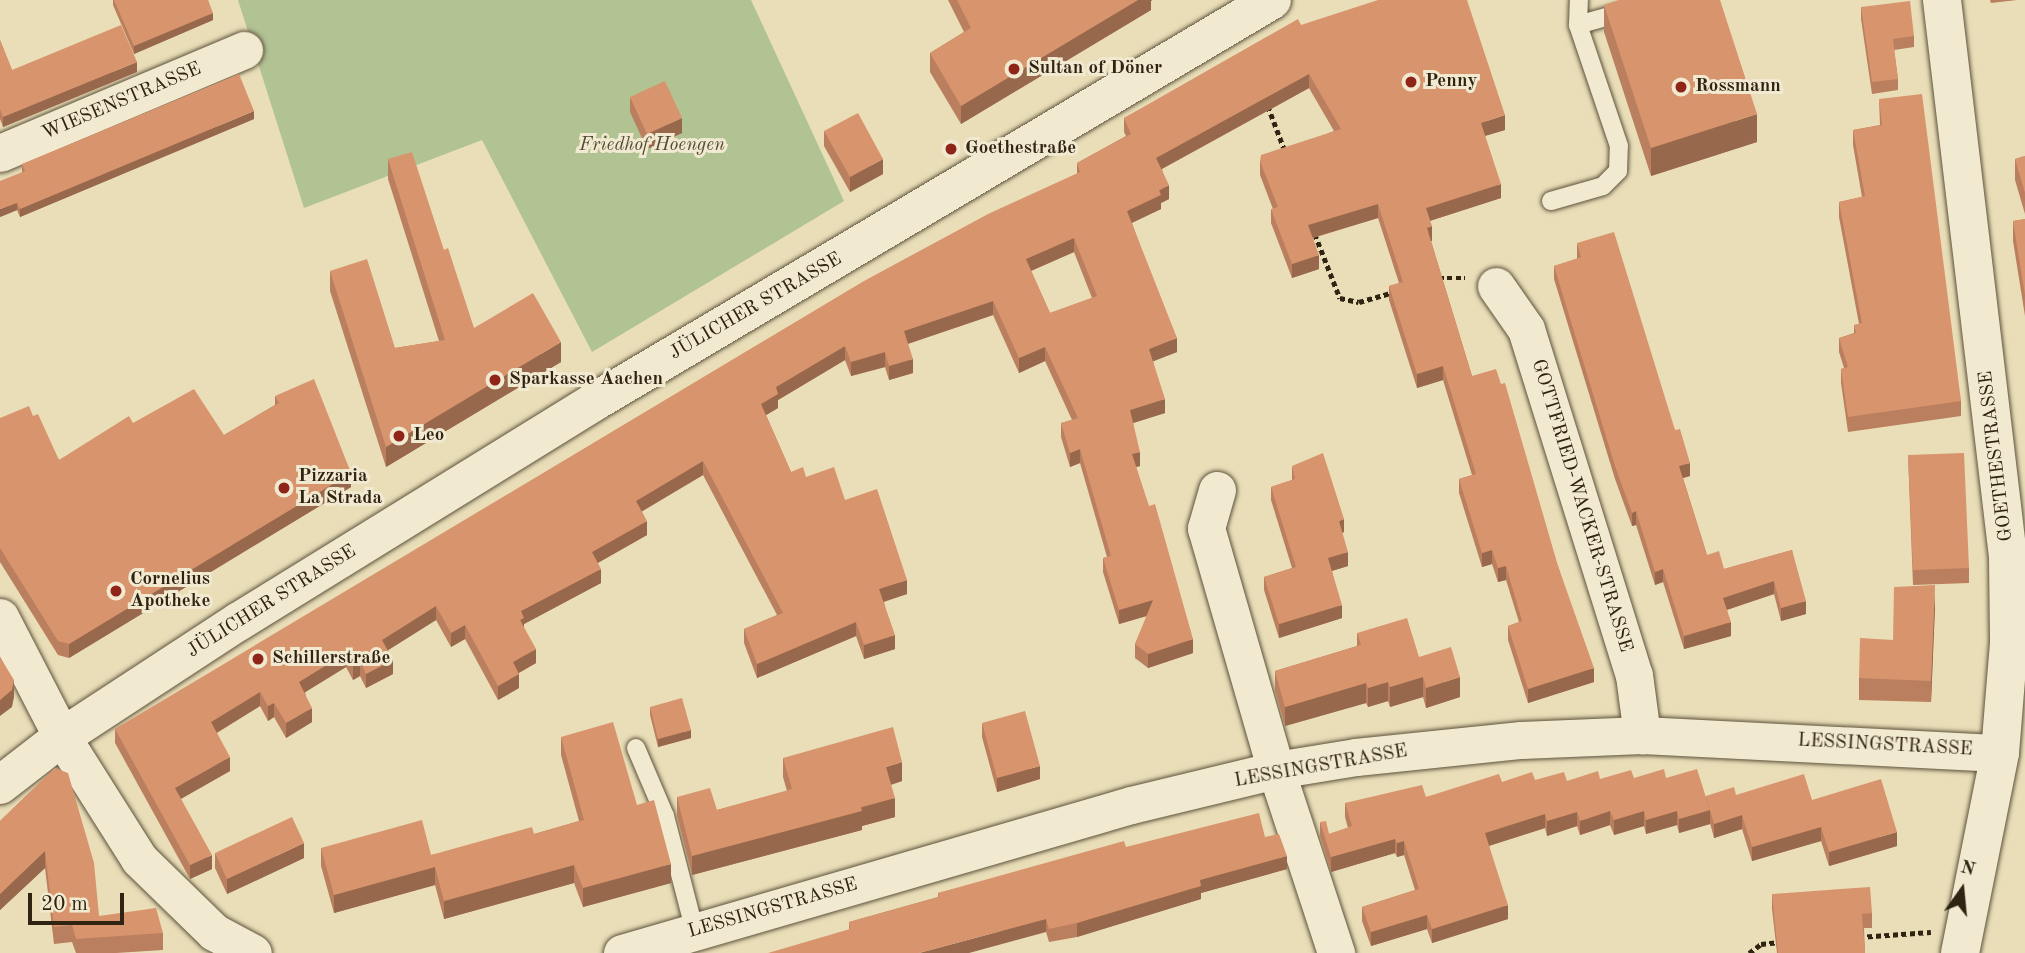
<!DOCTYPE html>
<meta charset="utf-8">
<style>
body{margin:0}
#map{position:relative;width:2025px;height:953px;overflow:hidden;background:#e9deb8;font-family:"Old Standard TT",serif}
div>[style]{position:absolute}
.green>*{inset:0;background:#b1c293}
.path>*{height:4.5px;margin-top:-2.25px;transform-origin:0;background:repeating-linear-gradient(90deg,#2f2312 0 5px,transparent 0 8.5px)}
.roads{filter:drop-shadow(0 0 2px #5e523c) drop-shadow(0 0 2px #5e523c)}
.service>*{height:18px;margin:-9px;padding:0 9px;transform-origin:9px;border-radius:9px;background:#f1ead1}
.minor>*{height:37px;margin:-18.5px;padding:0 18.5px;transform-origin:18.5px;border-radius:18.5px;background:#f1ead1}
.tertiary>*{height:38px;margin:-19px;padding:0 19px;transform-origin:19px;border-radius:19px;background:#f1ead1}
.secondary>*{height:38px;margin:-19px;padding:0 19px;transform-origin:19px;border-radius:19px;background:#f1ead1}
.wall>*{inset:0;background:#ba7f5e}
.shaded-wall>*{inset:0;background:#97684c}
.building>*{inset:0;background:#d8946d}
.dots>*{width:19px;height:19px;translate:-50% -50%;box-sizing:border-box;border:4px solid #f1ead1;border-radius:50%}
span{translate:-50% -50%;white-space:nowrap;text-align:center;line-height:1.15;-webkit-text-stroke:6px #f1ead1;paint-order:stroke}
.poi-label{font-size:19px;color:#2f2312;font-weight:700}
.left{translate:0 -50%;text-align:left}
.street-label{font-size:19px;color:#2f2312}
.park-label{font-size:19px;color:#504b32;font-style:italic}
.north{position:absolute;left:1927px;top:855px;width:70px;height:70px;-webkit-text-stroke:5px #f1ead1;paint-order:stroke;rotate:15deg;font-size:19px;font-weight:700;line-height:28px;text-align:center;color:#2f2312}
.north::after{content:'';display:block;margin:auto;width:24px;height:32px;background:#2f2312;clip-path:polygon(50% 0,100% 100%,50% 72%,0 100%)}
.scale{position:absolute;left:28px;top:893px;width:96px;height:32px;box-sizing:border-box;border:4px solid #2f2312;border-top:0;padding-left:9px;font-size:21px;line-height:24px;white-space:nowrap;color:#2f2312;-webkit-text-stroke:5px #f1ead1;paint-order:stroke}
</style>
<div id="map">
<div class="green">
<i style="clip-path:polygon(238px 0,751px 0,844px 201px,592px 352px,482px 140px,304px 208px)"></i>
</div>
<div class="path">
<i style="left:1268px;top:106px;width:48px;rotate:69.3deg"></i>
<i style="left:1315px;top:234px;width:69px;rotate:68.7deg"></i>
<i style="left:1340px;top:298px;width:19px;rotate:12deg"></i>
<i style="left:1359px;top:302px;width:35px;rotate:-16deg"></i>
<i style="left:1439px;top:278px;width:26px"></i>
<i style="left:1859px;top:937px;width:72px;rotate:-4deg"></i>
<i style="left:1749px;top:953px;width:15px;rotate:-37deg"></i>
<i style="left:1761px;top:944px;width:19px;rotate:-6deg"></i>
</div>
<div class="roads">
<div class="service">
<i style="left:1578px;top:25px;width:91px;rotate:-15.9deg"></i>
<i style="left:1551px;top:201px;width:54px;rotate:-16.1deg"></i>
<i style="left:1603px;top:186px;width:21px;rotate:-45deg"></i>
<i style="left:1618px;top:171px;width:25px;rotate:-88deg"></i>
<i style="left:1619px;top:146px;width:128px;rotate:-108.7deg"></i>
<i style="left:1578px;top:25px;width:25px;rotate:-88deg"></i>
<i style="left:636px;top:748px;width:74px;rotate:66.9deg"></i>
<i style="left:665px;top:816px;width:120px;rotate:75.5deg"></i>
</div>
<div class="minor">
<i style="left:0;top:153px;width:265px;rotate:-22.9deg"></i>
<i style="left:1496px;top:286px;width:52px;rotate:55.1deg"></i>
<i style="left:1526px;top:329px;width:362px;rotate:72.7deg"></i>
<i style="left:1634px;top:675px;width:61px;rotate:82.4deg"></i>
<i style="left:1217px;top:490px;width:40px;rotate:106deg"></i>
<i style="left:1206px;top:528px;width:252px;rotate:73.9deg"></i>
<i style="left:1276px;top:770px;width:193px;rotate:71.8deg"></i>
<i style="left:0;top:617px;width:135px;rotate:62.7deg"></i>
<i style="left:62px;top:737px;width:144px;rotate:57.7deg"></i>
<i style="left:139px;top:859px;width:105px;rotate:44.2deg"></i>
<i style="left:214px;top:932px;width:44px;rotate:28.3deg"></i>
<i style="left:622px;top:953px;width:530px;rotate:-16.21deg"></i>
<i style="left:1131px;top:805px;width:149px;rotate:-13.6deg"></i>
<i style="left:1276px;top:770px;width:81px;rotate:-9.2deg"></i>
<i style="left:1356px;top:757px;width:166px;rotate:-5.9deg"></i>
<i style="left:1521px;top:740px;width:121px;rotate:-2.4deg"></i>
<i style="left:1642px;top:735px;width:358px;rotate:2.9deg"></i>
</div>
<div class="tertiary">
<i style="left:1942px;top:0;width:561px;rotate:83.24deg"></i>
<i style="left:2008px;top:557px;width:86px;rotate:89.3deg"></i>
<i style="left:2009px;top:643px;width:110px;rotate:94.7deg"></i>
<i style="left:2000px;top:753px;width:204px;rotate:101.3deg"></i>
</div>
<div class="secondary">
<i style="left:0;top:785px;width:78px;rotate:-37.7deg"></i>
<i style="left:62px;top:737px;width:210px;rotate:-33.2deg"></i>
<i style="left:238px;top:622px;width:418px;rotate:-31.7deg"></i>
<i style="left:594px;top:402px;width:788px;rotate:-30.66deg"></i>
</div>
</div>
<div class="wall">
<i style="clip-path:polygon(113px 0,208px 0,213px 20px,134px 54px,113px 5px)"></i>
<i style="clip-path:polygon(948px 0,1152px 0,1151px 1px,1151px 10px,961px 124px,930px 72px,930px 53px,964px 32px)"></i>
<i style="clip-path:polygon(1990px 0,2017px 0,1991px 3px)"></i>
<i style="clip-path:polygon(1604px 5px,1757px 142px,1651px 176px,1604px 32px)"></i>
<i style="clip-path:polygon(1861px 7px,1914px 36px,1914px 47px,1894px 50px,1898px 79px,1898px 90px,1872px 94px,1861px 19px)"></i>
<i style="clip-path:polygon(evenodd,1301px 25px,1505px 130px,1485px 136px,1501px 198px,1430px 221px,1432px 241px,1431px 241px,1472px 376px,1558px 566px,1594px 682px,1528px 703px,1508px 640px,1508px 626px,1519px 622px,1506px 580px,1498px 582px,1492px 564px,1482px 567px,1459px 493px,1459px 479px,1472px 475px,1443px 380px,1417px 388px,1389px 300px,1389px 286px,1399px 283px,1378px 218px,1313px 238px,1319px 269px,1292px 278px,1271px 223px,1271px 209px,1273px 209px,1260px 175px,1260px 161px,1334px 131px,1309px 88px,1162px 169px,1169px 199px,1161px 203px,1161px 209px,1132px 223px,1177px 352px,1153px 361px,1165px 413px,1133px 423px,1140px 466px,1136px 467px,1193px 653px,1148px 668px,1135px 658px,1135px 644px,1147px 616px,1119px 624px,1103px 572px,1103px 558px,1107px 557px,1080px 463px,1070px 467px,1061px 437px,1061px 423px,1072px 420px,1045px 361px,1019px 373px,993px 315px,908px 344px,913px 373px,889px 380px,885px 367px,851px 376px,845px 360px,778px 400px,778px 408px,766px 415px,791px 472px,806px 477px,845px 500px,907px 594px,884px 602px,895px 649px,864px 659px,856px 636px,757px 678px,744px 643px,744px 629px,777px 615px,703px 475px,642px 511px,647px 535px,598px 563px,601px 583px,524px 624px,524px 628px,536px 663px,519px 673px,519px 688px,498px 700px,465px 639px,451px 647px,436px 620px,388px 650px,393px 674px,366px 688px,360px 676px,353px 680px,346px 667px,305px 692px,312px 722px,286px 738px,274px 717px,268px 721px,260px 706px,217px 733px,230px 771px,181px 799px,212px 869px,190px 879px,115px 743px,115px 729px,1077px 174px,1077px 163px,1126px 136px,1124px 132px,1124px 118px,1301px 25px,1074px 252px,1092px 298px,1050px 313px,1031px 271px,1074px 252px)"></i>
<i style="clip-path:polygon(0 40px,12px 70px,137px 72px,3px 127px,0 119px)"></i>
<i style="clip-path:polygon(630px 97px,682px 133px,647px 149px,630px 112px)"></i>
<i style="clip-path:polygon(1879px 99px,1961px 401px,1961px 416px,1848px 432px,1841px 383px,1841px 369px,1844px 368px,1839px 352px,1839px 338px,1854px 333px,1854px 325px,1859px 324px,1839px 217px,1839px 202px,1862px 197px,1853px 145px,1853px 130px,1880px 125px)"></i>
<i style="clip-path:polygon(254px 119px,20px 217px,17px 210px,0 217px,22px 172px,22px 164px)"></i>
<i style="clip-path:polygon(824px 131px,883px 174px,850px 192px,824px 146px)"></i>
<i style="clip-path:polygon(2025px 156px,2025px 214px,2015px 180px,2015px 159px)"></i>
<i style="clip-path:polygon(388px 159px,474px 328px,561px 362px,386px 467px,330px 291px,330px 271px,395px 348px,439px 341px,388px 179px)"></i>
<i style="clip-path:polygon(2025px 219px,2025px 316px,2013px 241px,2013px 221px)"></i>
<i style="clip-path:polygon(1577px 243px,1675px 430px,1690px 476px,1683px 478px,1707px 555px,1724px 569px,1792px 550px,1806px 614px,1781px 621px,1774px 594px,1727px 610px,1731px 636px,1684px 649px,1663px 582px,1655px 585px,1636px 525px,1632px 526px,1615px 479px,1554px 279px,1554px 266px,1577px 259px)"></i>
<i style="clip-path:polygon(275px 396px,351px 487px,69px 658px,58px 655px,0 562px,0 418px,33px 416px,59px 460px,133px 423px,224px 435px,275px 405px)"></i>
<i style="clip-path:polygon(1908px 455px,1969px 568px,1969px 583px,1913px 585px)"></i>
<i style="clip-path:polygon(1292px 466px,1344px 532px,1342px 533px,1348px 566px,1332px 571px,1342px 618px,1279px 638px,1264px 590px,1264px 577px,1292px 568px,1271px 500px,1271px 487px,1292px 480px)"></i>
<i style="clip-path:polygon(1935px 606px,1931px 702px,1859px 700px,1859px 678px,1893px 640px)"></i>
<i style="clip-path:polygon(1357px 633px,1419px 657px,1460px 697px,1426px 708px,1423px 697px,1390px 707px,1388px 701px,1368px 707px,1366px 703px,1285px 726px,1275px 691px,1275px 671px,1357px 646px)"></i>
<i style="clip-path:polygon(650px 707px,691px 738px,658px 747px,650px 715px)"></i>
<i style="clip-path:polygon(982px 723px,1040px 779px,997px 792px,982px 737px)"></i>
<i style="clip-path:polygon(561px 737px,637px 805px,671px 883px,583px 907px,574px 883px,444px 919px,435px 885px,334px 913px,321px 866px,321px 848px,431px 855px,534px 834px,579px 821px,561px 755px)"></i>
<i style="clip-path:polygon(783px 758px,902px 781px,891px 785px,895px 817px,862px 826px,862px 830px,692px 875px,677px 816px,677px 797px,717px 810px,787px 791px,783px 777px)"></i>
<i style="clip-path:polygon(55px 768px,99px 916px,163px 933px,163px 950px,116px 953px,76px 953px,72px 942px,54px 944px,45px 868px,0 910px,0 821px)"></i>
<i style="clip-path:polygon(1634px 778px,1666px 778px,1706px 797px,1736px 795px,1812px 800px,1897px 846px,1829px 866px,1821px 841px,1752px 861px,1742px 829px,1714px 838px,1710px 823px,1710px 824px,1679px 833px,1677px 825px,1646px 834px,1644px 826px,1614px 835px,1610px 825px,1580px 835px,1577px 826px,1547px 836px,1545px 828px,1489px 846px,1508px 919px,1432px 943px,1427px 929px,1371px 946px,1362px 921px,1362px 907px,1415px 890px,1404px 855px,1397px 857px,1395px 853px,1331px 872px,1320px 836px,1320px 822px,1329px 834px,1348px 828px,1345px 817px,1345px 803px,1426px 797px,1502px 782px,1567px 781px)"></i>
<i style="clip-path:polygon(1265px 837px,1287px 869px,1201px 893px,1201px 899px,1077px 937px,1049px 942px,1046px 932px,849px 929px,849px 922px,938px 897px,938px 893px,1126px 847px)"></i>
<i style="clip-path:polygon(215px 853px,304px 858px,227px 894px,215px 868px)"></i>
<i style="clip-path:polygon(1772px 894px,1872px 913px,1872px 928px,1864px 928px,1865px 953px,1777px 953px,1772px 909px)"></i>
</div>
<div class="shaded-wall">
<i style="clip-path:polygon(1138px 0,1152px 0,1151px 1px,1151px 10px,961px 124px,961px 106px)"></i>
<i style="clip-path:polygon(213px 13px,213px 20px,134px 54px,134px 46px)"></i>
<i style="clip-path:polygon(137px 62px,137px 72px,3px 127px,3px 117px)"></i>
<i style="clip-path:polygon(1309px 74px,1309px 88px,1156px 172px,1156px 158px)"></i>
<i style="clip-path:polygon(254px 111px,254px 119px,20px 217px,20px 209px)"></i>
<i style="clip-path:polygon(1757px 114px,1757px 142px,1651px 176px,1651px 148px)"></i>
<i style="clip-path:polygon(1505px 115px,1505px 130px,1481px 137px,1481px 123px)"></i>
<i style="clip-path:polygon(682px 118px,682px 133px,647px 149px,647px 134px)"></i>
<i style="clip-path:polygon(883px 159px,883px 174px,850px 192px,850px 177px)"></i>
<i style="clip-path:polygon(1501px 184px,1501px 198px,1426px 222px,1426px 208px)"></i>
<i style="clip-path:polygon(1169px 185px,1169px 199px,1161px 203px,1161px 209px,1127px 225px,1127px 211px)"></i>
<i style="clip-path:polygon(17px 203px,17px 210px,0 217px,0 209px)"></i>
<i style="clip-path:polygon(1378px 204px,1378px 218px,1308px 239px,1308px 225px)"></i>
<i style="clip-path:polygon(1432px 226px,1432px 241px,1427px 242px,1427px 228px)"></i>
<i style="clip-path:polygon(1074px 238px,1074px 252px,1026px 273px,1026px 259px)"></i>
<i style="clip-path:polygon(1319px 255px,1319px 269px,1292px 278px,1292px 264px)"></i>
<i style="clip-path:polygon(993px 301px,993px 315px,904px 345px,904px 331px)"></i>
<i style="clip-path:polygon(1177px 338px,1177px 352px,1149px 363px,1149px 349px)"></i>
<i style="clip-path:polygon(561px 342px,561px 362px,386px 467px,386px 447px)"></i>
<i style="clip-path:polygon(845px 346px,845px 360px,778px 400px,778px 408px,761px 418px,761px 404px,776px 387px)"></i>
<i style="clip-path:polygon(1045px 347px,1045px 361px,1019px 373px,1019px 358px)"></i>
<i style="clip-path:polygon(885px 352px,885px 367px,851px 376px,851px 362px)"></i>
<i style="clip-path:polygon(913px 359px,913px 373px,889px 380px,889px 366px)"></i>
<i style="clip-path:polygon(1443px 366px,1443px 380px,1417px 388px,1417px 374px)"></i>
<i style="clip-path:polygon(1165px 399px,1165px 413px,1130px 424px,1130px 410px)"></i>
<i style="clip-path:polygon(1080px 449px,1080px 463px,1070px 467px,1070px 453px)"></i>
<i style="clip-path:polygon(1140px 452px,1140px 466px,1132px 468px,1132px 454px)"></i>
<i style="clip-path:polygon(703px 461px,703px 475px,636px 515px,636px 501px)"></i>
<i style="clip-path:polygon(1690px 463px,1690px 476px,1679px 479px,1679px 466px)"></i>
<i style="clip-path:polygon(351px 473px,351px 487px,69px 658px,69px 644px)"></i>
<i style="clip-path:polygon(1636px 511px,1636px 525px,1632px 526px,1632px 513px)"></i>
<i style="clip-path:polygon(1344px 519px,1344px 532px,1339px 534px,1339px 521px)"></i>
<i style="clip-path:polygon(647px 521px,647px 535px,592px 566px,592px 552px)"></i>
<i style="clip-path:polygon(1492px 550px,1492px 564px,1482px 567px,1482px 553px)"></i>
<i style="clip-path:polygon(1348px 552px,1348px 566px,1328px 572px,1328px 558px)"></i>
<i style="clip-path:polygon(1506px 566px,1506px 580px,1498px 582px,1498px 568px)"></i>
<i style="clip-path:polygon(601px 569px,601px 583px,524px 624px,524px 632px,520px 634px,521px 611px)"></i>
<i style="clip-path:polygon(1663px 569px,1663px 582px,1655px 585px,1655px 572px)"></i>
<i style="clip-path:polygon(907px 580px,907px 594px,879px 603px,879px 589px)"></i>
<i style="clip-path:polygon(1774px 581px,1774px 594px,1723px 611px,1723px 598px)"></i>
<i style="clip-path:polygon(1935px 585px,1935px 606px,1931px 702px,1931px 681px)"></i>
<i style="clip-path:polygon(1153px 600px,1153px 614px,1119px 624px,1119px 610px)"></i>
<i style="clip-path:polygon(1806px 601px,1806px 614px,1781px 621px,1781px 608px)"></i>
<i style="clip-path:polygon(1342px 605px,1342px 618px,1279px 638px,1279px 624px)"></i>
<i style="clip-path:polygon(436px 606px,436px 620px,382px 654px,382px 640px)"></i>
<i style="clip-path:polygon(856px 622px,856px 636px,757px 678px,757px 664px)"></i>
<i style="clip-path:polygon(1731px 622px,1731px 636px,1684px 649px,1684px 636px)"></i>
<i style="clip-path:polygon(465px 625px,465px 639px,451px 647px,451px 633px)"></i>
<i style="clip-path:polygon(895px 635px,895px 649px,864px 659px,864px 645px)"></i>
<i style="clip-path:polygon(1193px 639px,1193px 653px,1148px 668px,1148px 654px)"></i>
<i style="clip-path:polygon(536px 649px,536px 663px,513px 676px,513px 662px)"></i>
<i style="clip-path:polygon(346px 653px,346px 667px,299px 696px,299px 682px)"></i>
<i style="clip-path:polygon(393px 660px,393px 674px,366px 688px,366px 674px)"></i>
<i style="clip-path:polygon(360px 661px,360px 676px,353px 680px,353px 666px)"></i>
<i style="clip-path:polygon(1594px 668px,1594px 682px,1528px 703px,1528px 689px)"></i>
<i style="clip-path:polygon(519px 674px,519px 688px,498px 700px,498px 686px)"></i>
<i style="clip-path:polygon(1423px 677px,1423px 697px,1390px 707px,1390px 687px)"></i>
<i style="clip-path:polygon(1460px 677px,1460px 697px,1426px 708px,1426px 688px)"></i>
<i style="clip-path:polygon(14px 680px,14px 697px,12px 707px,0 716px,0 700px)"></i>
<i style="clip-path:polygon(1388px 682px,1388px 701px,1368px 707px,1368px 688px)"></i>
<i style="clip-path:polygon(1366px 683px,1366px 703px,1285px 726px,1285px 707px)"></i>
<i style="clip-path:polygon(260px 692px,260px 706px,211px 736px,211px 722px)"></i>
<i style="clip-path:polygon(274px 703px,274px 717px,268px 721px,268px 706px)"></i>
<i style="clip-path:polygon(312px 708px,312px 722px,286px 738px,286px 723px)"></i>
<i style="clip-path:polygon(691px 730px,691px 738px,658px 747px,658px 739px)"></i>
<i style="clip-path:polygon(230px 757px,230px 771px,175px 802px,175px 788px)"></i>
<i style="clip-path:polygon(902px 762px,902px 781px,886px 786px,886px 767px)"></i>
<i style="clip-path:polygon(1040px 766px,1040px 779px,997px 792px,997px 778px)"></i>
<i style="clip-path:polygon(895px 798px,895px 817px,862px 826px,862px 830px,692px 875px,692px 856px)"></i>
<i style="clip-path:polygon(1710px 810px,1710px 824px,1679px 833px,1679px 819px)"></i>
<i style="clip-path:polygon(1610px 811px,1610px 825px,1580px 835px,1580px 821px)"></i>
<i style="clip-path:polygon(1644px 811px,1644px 826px,1614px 835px,1614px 820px)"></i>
<i style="clip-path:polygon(1677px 811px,1677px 825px,1646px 834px,1646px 820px)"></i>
<i style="clip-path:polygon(1577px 812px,1577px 826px,1547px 836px,1547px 821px)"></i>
<i style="clip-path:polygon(1545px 814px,1545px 828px,1485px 847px,1485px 833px)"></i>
<i style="clip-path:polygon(1742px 815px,1742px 829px,1714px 838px,1714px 824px)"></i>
<i style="clip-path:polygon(1821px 827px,1821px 841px,1752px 861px,1752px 847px)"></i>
<i style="clip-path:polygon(1897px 832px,1897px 846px,1829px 866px,1829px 852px)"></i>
<i style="clip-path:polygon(1395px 839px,1395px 853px,1331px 872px,1331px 857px)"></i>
<i style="clip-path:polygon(1404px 841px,1404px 855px,1397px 857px,1397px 843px)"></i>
<i style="clip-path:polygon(304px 843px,304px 858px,227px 894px,227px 879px)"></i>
<i style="clip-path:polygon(45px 851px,45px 868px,0 910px,0 894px)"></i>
<i style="clip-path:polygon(212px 855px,212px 869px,190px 879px,190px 865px)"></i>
<i style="clip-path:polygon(1287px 856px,1287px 869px,1201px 893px,1201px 899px,1077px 937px,1077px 923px,1200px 880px)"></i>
<i style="clip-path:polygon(671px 864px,671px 883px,583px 907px,583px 888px)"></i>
<i style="clip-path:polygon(574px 865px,574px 883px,444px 919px,444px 901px)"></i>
<i style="clip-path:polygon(435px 867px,435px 885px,334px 913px,334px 895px)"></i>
<i style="clip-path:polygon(1508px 905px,1508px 919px,1432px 943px,1432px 929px)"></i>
<i style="clip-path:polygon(1427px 915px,1427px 929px,1371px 946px,1371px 932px)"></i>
<i style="clip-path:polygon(1046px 919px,1046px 932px,969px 953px,919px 953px)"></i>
</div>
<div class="building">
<i style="clip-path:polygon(114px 0,208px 0,213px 13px,134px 46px)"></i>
<i style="clip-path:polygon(957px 0,1138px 0,961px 106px,930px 53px,971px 28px)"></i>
<i style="clip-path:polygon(evenodd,1378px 0,1467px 0,1505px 115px,1481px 123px,1501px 184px,1426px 208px,1432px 226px,1427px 228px,1472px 376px,1496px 369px,1501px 384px,1505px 383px,1558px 566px,1594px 668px,1528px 689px,1508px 626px,1522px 621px,1506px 566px,1498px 568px,1492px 550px,1482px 553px,1459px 479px,1476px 474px,1443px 366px,1417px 374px,1389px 286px,1403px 282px,1378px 204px,1308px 225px,1319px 255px,1292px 264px,1271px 209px,1278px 207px,1260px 161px,1261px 155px,1341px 129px,1309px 74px,1156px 158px,1169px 185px,1159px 190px,1161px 195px,1127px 211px,1177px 338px,1149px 349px,1165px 399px,1130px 410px,1140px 452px,1132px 454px,1149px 506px,1155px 504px,1193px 639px,1148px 654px,1135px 644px,1153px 600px,1119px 610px,1103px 558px,1111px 556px,1080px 449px,1070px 453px,1061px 423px,1078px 418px,1045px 347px,1019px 358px,993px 301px,904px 331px,913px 359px,889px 366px,885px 352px,851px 362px,845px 346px,776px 387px,778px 394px,761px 404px,791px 472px,803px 467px,806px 477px,834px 467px,845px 500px,877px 489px,907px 580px,879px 589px,895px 635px,864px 645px,856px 622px,757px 664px,744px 629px,783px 613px,703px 461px,636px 501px,647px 521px,592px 552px,601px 569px,521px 611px,524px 618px,520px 620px,536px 649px,513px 662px,519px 674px,498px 686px,465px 625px,451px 633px,436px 606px,382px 640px,393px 660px,366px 674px,360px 661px,353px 666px,346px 653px,299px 682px,312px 708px,286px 723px,274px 703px,268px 706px,260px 692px,211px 722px,230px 757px,175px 788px,212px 855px,190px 865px,115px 729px,864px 281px,988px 214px,1080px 172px,1077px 163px,1131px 134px,1124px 118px,1298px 19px,1301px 25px,1378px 0,1074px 238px,1097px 296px,1050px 313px,1026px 259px,1074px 238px)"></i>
<i style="clip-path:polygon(1619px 0,1720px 0,1757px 114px,1651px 148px,1604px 5px)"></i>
<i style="clip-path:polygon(1910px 1px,1914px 36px,1893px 39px,1898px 79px,1872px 82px,1861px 7px)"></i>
<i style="clip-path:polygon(121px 25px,137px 62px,3px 117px,0 109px,0 40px,12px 70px)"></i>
<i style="clip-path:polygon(239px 74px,254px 111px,20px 209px,17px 203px,0 209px,0 181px,25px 171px,22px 164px)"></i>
<i style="clip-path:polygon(665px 81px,682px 118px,647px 134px,630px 97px)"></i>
<i style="clip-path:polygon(1922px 94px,1961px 401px,1848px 417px,1841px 369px,1848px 367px,1839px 338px,1856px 333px,1854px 325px,1862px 323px,1839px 202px,1865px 196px,1853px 130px,1882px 125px,1879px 99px)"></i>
<i style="clip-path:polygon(858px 113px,883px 159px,850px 177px,824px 131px)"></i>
<i style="clip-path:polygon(412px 152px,444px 250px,448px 248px,474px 328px,533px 293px,561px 342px,386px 447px,330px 271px,367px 259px,395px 348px,445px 340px,388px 159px)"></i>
<i style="clip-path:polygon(2025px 156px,2025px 193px,2015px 159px)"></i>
<i style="clip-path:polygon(2025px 219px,2025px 295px,2013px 221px)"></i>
<i style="clip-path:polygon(1614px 232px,1675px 430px,1680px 429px,1690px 463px,1679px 466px,1707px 555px,1719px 551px,1724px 569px,1792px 550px,1806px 601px,1781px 608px,1774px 581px,1723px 598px,1731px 622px,1684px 636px,1663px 569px,1655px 572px,1636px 511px,1632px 513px,1615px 466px,1554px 266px,1581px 257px,1577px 243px)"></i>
<i style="clip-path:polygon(314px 379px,351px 473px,69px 644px,58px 641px,0 548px,0 418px,29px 406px,33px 416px,38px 414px,59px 460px,129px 416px,133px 423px,194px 389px,224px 435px,279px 403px,275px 396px)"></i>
<i style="clip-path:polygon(1323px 453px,1344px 519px,1339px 521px,1348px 552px,1328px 558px,1342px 605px,1279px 624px,1264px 577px,1296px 567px,1271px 487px,1295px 479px,1292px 466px)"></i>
<i style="clip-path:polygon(1964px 453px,1969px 568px,1913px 570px,1908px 455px)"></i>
<i style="clip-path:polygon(1935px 585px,1931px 681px,1859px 678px,1860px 638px,1893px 640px,1894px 587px)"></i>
<i style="clip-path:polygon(1407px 618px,1419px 657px,1451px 647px,1460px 677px,1426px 688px,1423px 677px,1390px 687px,1388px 682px,1368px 688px,1366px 683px,1285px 707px,1275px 671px,1361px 645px,1357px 633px)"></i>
<i style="clip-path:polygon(0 657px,14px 680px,12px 690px,0 700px)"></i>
<i style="clip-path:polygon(682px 698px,691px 730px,658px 739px,650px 707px)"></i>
<i style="clip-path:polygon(1025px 711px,1040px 766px,997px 778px,982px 723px)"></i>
<i style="clip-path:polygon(613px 722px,637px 805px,654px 800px,671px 864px,583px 888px,574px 865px,444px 901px,435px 867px,334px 895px,321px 848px,422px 820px,431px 855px,532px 827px,534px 834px,584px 820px,561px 737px)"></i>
<i style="clip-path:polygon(893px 727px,902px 762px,886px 767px,895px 798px,861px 807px,862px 811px,692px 856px,677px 797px,710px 788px,717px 810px,792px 789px,783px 758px)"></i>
<i style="clip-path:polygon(55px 768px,68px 773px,94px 863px,99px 916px,156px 908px,163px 933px,76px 939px,72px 925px,54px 927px,45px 851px,0 894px,0 821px)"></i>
<i style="clip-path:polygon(1664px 769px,1666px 778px,1697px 769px,1710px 810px,1679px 819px,1677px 811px,1646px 820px,1644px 811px,1614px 820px,1610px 811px,1580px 821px,1577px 812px,1547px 821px,1545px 814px,1485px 833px,1508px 905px,1432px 929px,1427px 915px,1371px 932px,1362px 907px,1419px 889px,1404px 841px,1397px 843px,1395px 839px,1331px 857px,1320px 822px,1326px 821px,1329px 834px,1352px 826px,1345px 803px,1422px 785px,1426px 797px,1499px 774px,1502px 782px,1532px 772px,1535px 780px,1564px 772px,1567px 781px,1598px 771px,1600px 779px,1631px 770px,1634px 778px)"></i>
<i style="clip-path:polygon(1804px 774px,1812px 800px,1881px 779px,1897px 832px,1829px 852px,1821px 827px,1752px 847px,1742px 815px,1714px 824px,1706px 796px,1734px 787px,1736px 795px)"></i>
<i style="clip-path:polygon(1259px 813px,1265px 837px,1279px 834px,1287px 856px,1200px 880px,1201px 886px,1077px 923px,1049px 929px,1046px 919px,919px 953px,768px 953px,850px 929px,849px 922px,939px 897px,938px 893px,1124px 841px,1126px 847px)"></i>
<i style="clip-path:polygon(292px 817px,304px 843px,227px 879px,215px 853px)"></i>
<i style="clip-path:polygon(1870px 887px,1872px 913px,1862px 914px,1865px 953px,1778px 953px,1772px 894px)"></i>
</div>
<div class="dots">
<i style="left:1014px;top:69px;background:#8f2418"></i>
<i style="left:1411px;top:82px;background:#8f2418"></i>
<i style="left:1681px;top:87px;background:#8f2418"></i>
<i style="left:951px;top:149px;background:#8f2418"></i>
<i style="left:495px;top:380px;background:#8f2418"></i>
<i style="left:399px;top:436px;background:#8f2418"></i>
<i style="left:284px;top:488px;background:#8f2418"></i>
<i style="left:116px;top:591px;background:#8f2418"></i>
<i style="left:258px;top:659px;background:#8f2418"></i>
</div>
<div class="poi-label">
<span class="left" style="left:1028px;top:69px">Sultan of Döner</span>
<span class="left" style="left:1425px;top:82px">Penny</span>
<span class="left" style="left:1695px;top:87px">Rossmann</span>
<span class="left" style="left:965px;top:149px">Goethestraße</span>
<span class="left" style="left:509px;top:380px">Sparkasse Aachen</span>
<span class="left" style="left:413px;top:436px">Leo</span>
<span class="left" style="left:298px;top:488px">Pizzaria<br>La Strada</span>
<span class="left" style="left:130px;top:591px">Cornelius<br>Apotheke</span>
<span class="left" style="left:272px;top:659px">Schillerstraße</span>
</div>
<div class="street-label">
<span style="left:122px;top:102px;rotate:-23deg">WIESENSTRASSE</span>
<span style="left:756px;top:307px;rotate:-30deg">JÜLICHER STRASSE</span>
<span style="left:1997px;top:456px;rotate:-97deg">GOETHESTRASSE</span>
<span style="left:1581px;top:506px;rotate:73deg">GOTTFRIED-WACKER-STRASSE</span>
<span style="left:272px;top:602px;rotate:-32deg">JÜLICHER STRASSE</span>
<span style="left:1885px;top:746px;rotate:3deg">LESSINGSTRASSE</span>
<span style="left:1321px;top:767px;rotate:-10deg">LESSINGSTRASSE</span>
<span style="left:773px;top:909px;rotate:-16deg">LESSINGSTRASSE</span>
</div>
<div class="park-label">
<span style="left:652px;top:146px">Friedhof Hoengen</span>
</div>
<div class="north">N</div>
<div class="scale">20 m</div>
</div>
